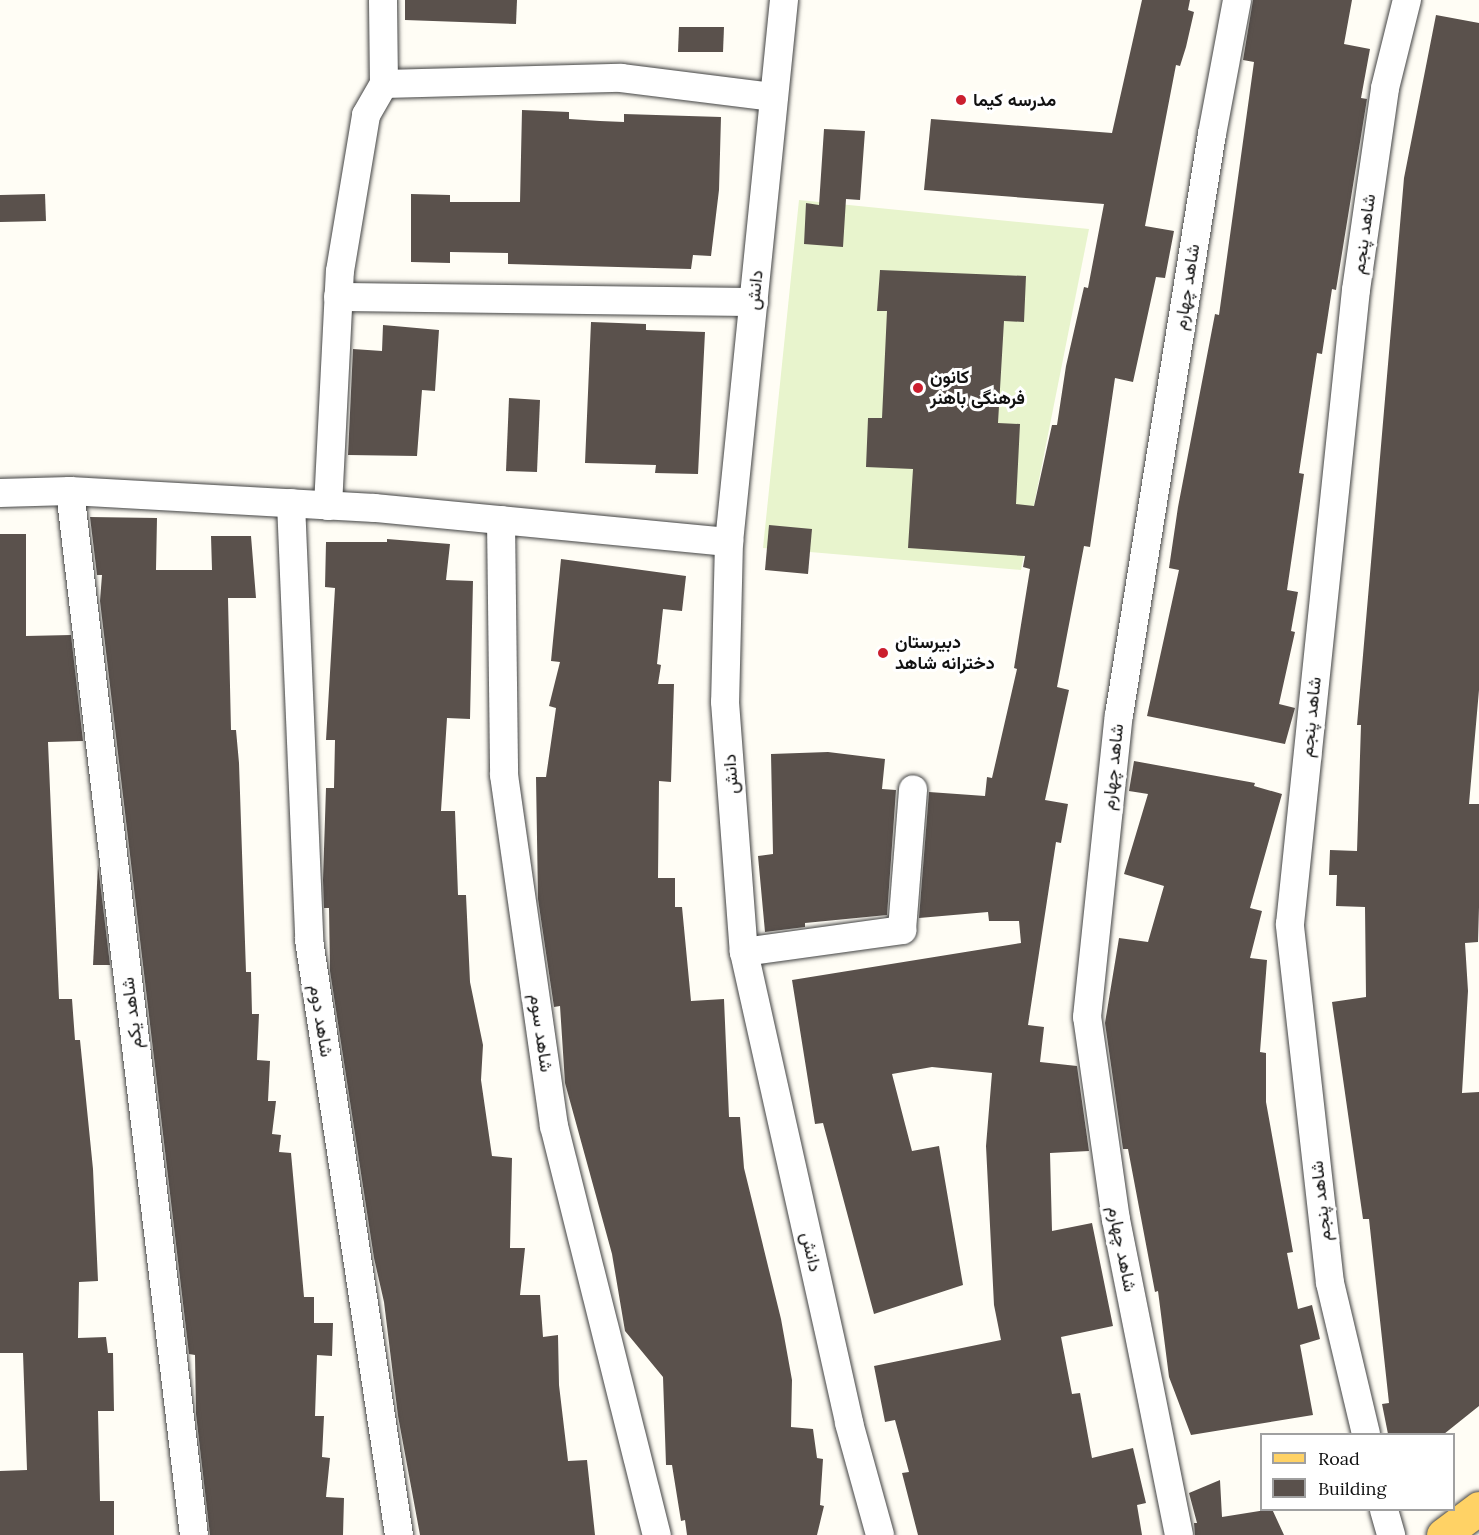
<!DOCTYPE html>
<meta charset="utf-8">
<style>
body{margin:0}
#map{position:relative;width:1479px;height:1535px;overflow:hidden;background:#fffdf5;font-family:Lora,Vazirmatn,serif}
div>[style]{position:absolute}
.pitch>*{inset:0;background:#e8f4cd}
.building>*{inset:0;background:#5a514c}
.roads{filter:drop-shadow(0 0 2px #444) drop-shadow(0 0 2px #444)}
.street>*{height:28px;margin:-14px;padding:0 14px;transform-origin:14px;border-radius:14px;background:#fff}
.primary>*{height:33px;margin:-16.5px;padding:0 16.5px;transform-origin:16.5px;border-radius:16.5px;background:#ffd265}
.dots>*{width:16px;height:16px;translate:-50% -50%;box-sizing:border-box;border:3px solid #fff;border-radius:50%}
span{translate:-50% -50%;white-space:nowrap;text-align:center;line-height:1.15;-webkit-text-stroke:6px #fff;paint-order:stroke}
.poi-label{font-size:18px;color:#111;font-weight:700}
.left{translate:0 -50%;text-align:left}
.street-label{font-size:18px;color:#111}
.legend{position:absolute;left:1260px;top:1433px;width:195px;height:78px;box-sizing:border-box;background:#fff;border:2px solid #a0a0a0;margin:0;padding:8px 10px;list-style:none;font-size:18px;color:#111}
.legend li{display:flex;align-items:center;gap:12px;height:30px}
.legend b{width:30px;border:2px solid #a0a0a0}
</style>
<div id="map">
<div class="pitch">
<i style="clip-path:polygon(799px 200px,1089px 229px,1021px 570px,763px 548px)"></i>
</div>
<div class="building">
<i style="clip-path:polygon(405px 0,517px 0,516px 24px,405px 20px)"></i>
<i style="clip-path:polygon(1142px 0,1190px 0,1188px 10px,1194px 12px,1186px 47px,1180px 66px,1176px 65px,1145px 226px,1174px 231px,1165px 278px,1156px 277px,1133px 382px,1115px 378px,1090px 547px,1084px 546px,1057px 687px,1069px 690px,1045px 800px,1068px 804px,1061px 843px,1056px 842px,1028px 1025px,1044px 1027px,1040px 1062px,1077px 1066px,1089px 1151px,1050px 1153px,1052px 1231px,1092px 1223px,1113px 1326px,1061px 1337px,1072px 1394px,1080px 1393px,1092px 1458px,1133px 1448px,1146px 1503px,1137px 1505px,1142px 1535px,918px 1535px,902px 1473px,909px 1472px,895px 1420px,885px 1422px,874px 1366px,1001px 1340px,994px 1305px,986px 1146px,992px 1073px,932px 1067px,892px 1074px,912px 1151px,939px 1146px,963px 1285px,874px 1314px,823px 1123px,815px 1124px,792px 980px,1021px 943px,1019px 921px,989px 921px,988px 912px,919px 918px,929px 792px,985px 796px,987px 777px,992px 778px,1017px 669px,1014px 668px,1030px 569px,1023px 567px,1025px 556px,908px 548px,913px 469px,866px 467px,868px 418px,882px 418px,887px 311px,877px 311px,880px 270px,1026px 276px,1024px 322px,1004px 321px,998px 423px,1020px 424px,1016px 504px,1034px 506px,1052px 425px,1057px 425px,1066px 366px,1084px 287px,1088px 288px,1104px 204px,924px 190px,931px 119px,1112px 133px)"></i>
<i style="clip-path:polygon(1253px 0,1352px 0,1344px 44px,1370px 49px,1361px 98px,1367px 99px,1336px 290px,1332px 289px,1322px 354px,1317px 353px,1299px 473px,1304px 474px,1287px 590px,1298px 592px,1291px 631px,1295px 632px,1279px 704px,1295px 708px,1285px 744px,1147px 716px,1179px 570px,1169px 568px,1178px 507px,1215px 314px,1219px 315px,1254px 62px,1243px 60px)"></i>
<i style="clip-path:polygon(1436px 15px,1479px 23px,1479px 690px,1469px 804px,1479px 804px,1479px 907px,1478px 942px,1465px 943px,1468px 991px,1462px 1093px,1479px 1092px,1479px 1406px,1444px 1434px,1388px 1434px,1382px 1404px,1389px 1403px,1369px 1219px,1363px 1219px,1332px 1002px,1366px 997px,1365px 907px,1336px 906px,1337px 875px,1329px 875px,1330px 850px,1357px 851px,1361px 725px,1357px 725px,1404px 178px)"></i>
<i style="clip-path:polygon(679px 27px,724px 27px,723px 52px,678px 52px)"></i>
<i style="clip-path:polygon(522px 110px,569px 112px,569px 119px,600px 121px,624px 122px,624px 114px,721px 117px,719px 190px,711px 256px,693px 255px,691px 269px,508px 264px,508px 253px,450px 252px,450px 263px,411px 262px,411px 194px,450px 195px,450px 202px,520px 202px)"></i>
<i style="clip-path:polygon(824px 129px,865px 131px,860px 200px,846px 199px,843px 247px,804px 244px,806px 203px,819px 205px)"></i>
<i style="clip-path:polygon(45px 194px,46px 221px,0 222px,0 195px)"></i>
<i style="clip-path:polygon(591px 322px,646px 324px,646px 330px,705px 332px,698px 474px,655px 473px,656px 465px,585px 463px)"></i>
<i style="clip-path:polygon(383px 325px,439px 330px,435px 391px,422px 390px,417px 456px,348px 455px,353px 349px,382px 351px)"></i>
<i style="clip-path:polygon(509px 398px,540px 400px,537px 472px,506px 471px)"></i>
<i style="clip-path:polygon(90px 517px,157px 518px,156px 570px,212px 570px,211px 536px,251px 536px,256px 598px,228px 598px,231px 730px,236px 730px,239px 763px,246px 972px,251px 972px,252px 1014px,259px 1014px,257px 1060px,270px 1061px,268px 1101px,276px 1101px,272px 1134px,281px 1135px,279px 1152px,291px 1153px,304px 1297px,314px 1297px,314px 1323px,333px 1323px,332px 1356px,317px 1355px,315px 1416px,324px 1416px,322px 1457px,330px 1458px,326px 1497px,344px 1498px,343px 1535px,210px 1535px,196px 1414px,195px 1355px,189px 1354px,100px 601px,102px 575px,97px 575px)"></i>
<i style="clip-path:polygon(769px 525px,812px 529px,808px 574px,765px 570px)"></i>
<i style="clip-path:polygon(0 534px,26px 534px,26px 636px,71px 635px,83px 741px,48px 742px,50px 789px,59px 999px,72px 999px,75px 1040px,80px 1040px,93px 1169px,98px 1281px,79px 1282px,78px 1338px,106px 1337px,108px 1353px,113px 1353px,114px 1411px,98px 1411px,100px 1501px,114px 1501px,114px 1535px,0 1535px,0 1471px,27px 1470px,23px 1353px,0 1353px)"></i>
<i style="clip-path:polygon(387px 539px,450px 544px,446px 580px,473px 581px,470px 719px,447px 718px,441px 811px,455px 811px,458px 895px,466px 895px,470px 982px,483px 1045px,481px 1080px,492px 1156px,512px 1158px,510px 1248px,525px 1248px,520px 1295px,540px 1295px,543px 1337px,558px 1335px,559px 1385px,568px 1461px,587px 1460px,595px 1535px,420px 1535px,398px 1416px,384px 1302px,374px 1258px,330px 971px,329px 908px,324px 908px,323px 880px,326px 788px,334px 788px,335px 740px,326px 740px,335px 588px,325px 587px,326px 542px,387px 542px)"></i>
<i style="clip-path:polygon(561px 559px,686px 576px,682px 611px,663px 609px,657px 664px,661px 665px,658px 684px,674px 684px,671px 782px,659px 781px,658px 878px,675px 878px,675px 907px,682px 907px,691px 1001px,724px 999px,729px 1117px,740px 1117px,744px 1168px,781px 1319px,792px 1380px,791px 1427px,813px 1429px,817px 1458px,823px 1459px,820px 1505px,824px 1506px,817px 1535px,687px 1535px,685px 1520px,681px 1521px,672px 1465px,666px 1465px,663px 1377px,625px 1331px,612px 1254px,565px 1083px,560px 1006px,554px 1007px,538px 899px,536px 777px,546px 777px,556px 708px,549px 706px,560px 662px,551px 661px)"></i>
<i style="clip-path:polygon(828px 752px,885px 759px,882px 789px,896px 790px,887px 915px,805px 923px,805px 927px,765px 932px,758px 856px,773px 854px,771px 754px)"></i>
<i style="clip-path:polygon(1134px 761px,1255px 783px,1254px 786px,1282px 794px,1250px 908px,1262px 911px,1250px 958px,1267px 960px,1260px 1052px,1266px 1053px,1266px 1102px,1293px 1252px,1287px 1253px,1298px 1309px,1312px 1305px,1320px 1339px,1300px 1345px,1313px 1415px,1191px 1435px,1169px 1377px,1158px 1291px,1155px 1292px,1128px 1149px,1123px 1149px,1105px 1023px,1119px 938px,1148px 942px,1164px 886px,1124px 874px,1148px 794px,1129px 791px)"></i>
<i style="clip-path:polygon(98px 865px,110px 965px,93px 965px)"></i>
<i style="clip-path:polygon(1220px 1480px,1222px 1517px,1272px 1509px,1284px 1535px,1195px 1535px,1194px 1523px,1197px 1523px,1189px 1493px)"></i>
</div>
<div class="roads">
<div class="street">
<i style="left:784px;top:0;width:545px;rotate:95.79deg"></i>
<i style="left:729px;top:542px;width:160px;rotate:91.4deg"></i>
<i style="left:725px;top:702px;width:251px;rotate:85.7deg"></i>
<i style="left:744px;top:952px;width:483px;rotate:77.4deg"></i>
<i style="left:849px;top:1423px;width:116px;rotate:74.5deg"></i>
<i style="left:384px;top:84px;width:237px;rotate:-1.5deg"></i>
<i style="left:621px;top:78px;width:154px;rotate:7.1deg"></i>
<i style="left:338px;top:297px;width:416px;rotate:0.7deg"></i>
<i style="left:70px;top:491px;width:1051px;rotate:83.23deg"></i>
<i style="left:0;top:493px;width:70px;rotate:-1.6deg"></i>
<i style="left:70px;top:491px;width:305px;rotate:3.2deg"></i>
<i style="left:375px;top:508px;width:356px;rotate:5.5deg"></i>
<i style="left:291px;top:503px;width:437px;rotate:87.6deg"></i>
<i style="left:309px;top:940px;width:602px;rotate:81.4deg"></i>
<i style="left:328px;top:506px;width:235px;rotate:-87.1deg"></i>
<i style="left:340px;top:271px;width:158px;rotate:-80.5deg"></i>
<i style="left:366px;top:115px;width:36px;rotate:-60deg"></i>
<i style="left:384px;top:84px;width:84px;rotate:-90.7deg"></i>
<i style="left:501px;top:520px;width:255px;rotate:89.3deg"></i>
<i style="left:504px;top:775px;width:355px;rotate:81.9deg"></i>
<i style="left:554px;top:1126px;width:422px;rotate:75.9deg"></i>
<i style="left:744px;top:952px;width:160px;rotate:-7.9deg"></i>
<i style="left:902px;top:930px;width:141px;rotate:-85.5deg"></i>
<i style="left:1366px;top:1434px;width:155px;rotate:-103.4deg"></i>
<i style="left:1330px;top:1283px;width:361px;rotate:-96.4deg"></i>
<i style="left:1290px;top:924px;width:637px;rotate:-84.06deg"></i>
<i style="left:1356px;top:290px;width:204px;rotate:-81.8deg"></i>
<i style="left:1385px;top:88px;width:91px;rotate:-76deg"></i>
<i style="left:1384px;top:1510px;width:26px;rotate:74deg"></i>
<i style="left:1179px;top:1535px;width:321px;rotate:-101.3deg"></i>
<i style="left:1116px;top:1220px;width:205px;rotate:-98.1deg"></i>
<i style="left:1087px;top:1017px;width:304px;rotate:-84deg"></i>
<i style="left:1119px;top:715px;width:588px;rotate:-80.91deg"></i>
<i style="left:1212px;top:134px;width:136px;rotate:-79.4deg"></i>
</div>
<div class="primary">
<i style="left:1443px;top:1535px;width:45px;rotate:-36.9deg"></i>
</div>
</div>
<div class="dots">
<i style="left:961px;top:100px;background:#cb1f2f"></i>
<i style="left:918px;top:388px;background:#cb1f2f"></i>
<i style="left:883px;top:653px;background:#cb1f2f"></i>
</div>
<div class="poi-label">
<span class="left" style="left:973px;top:100px">مدرسه کیما</span>
<span class="left" style="left:930px;top:388px">کانون<br>فرهنگی باهنر</span>
<span class="left" style="left:895px;top:653px">دبیرستان<br>دخترانه شاهد</span>
</div>
<div class="street-label">
<span style="left:1364px;top:234px;rotate:-82deg">شاهد پنجم</span>
<span style="left:1187px;top:287px;rotate:-81deg">شاهد چهارم</span>
<span style="left:755px;top:290px;rotate:-84deg">دانش</span>
<span style="left:1311px;top:717px;rotate:-84deg">شاهد پنجم</span>
<span style="left:1113px;top:767px;rotate:-84deg">شاهد چهارم</span>
<span style="left:731px;top:774px;rotate:-94deg">دانش</span>
<span style="left:132px;top:1013px;rotate:-97deg">شاهد یکم</span>
<span style="left:321px;top:1021px;rotate:81deg">شاهد دوم</span>
<span style="left:541px;top:1033px;rotate:82deg">شاهد سوم</span>
<span style="left:1321px;top:1201px;rotate:-96deg">شاهد پنجم</span>
<span style="left:1122px;top:1249px;rotate:79deg">شاهد چهارم</span>
<span style="left:811px;top:1252px;rotate:77deg">دانش</span>
</div>
<ul class="legend">
<li><b style="height:8px;background:#ffd265"></b>Road</li>
<li><b style="height:16px;background:#5a514c"></b>Building</li>
</ul>
</div>
